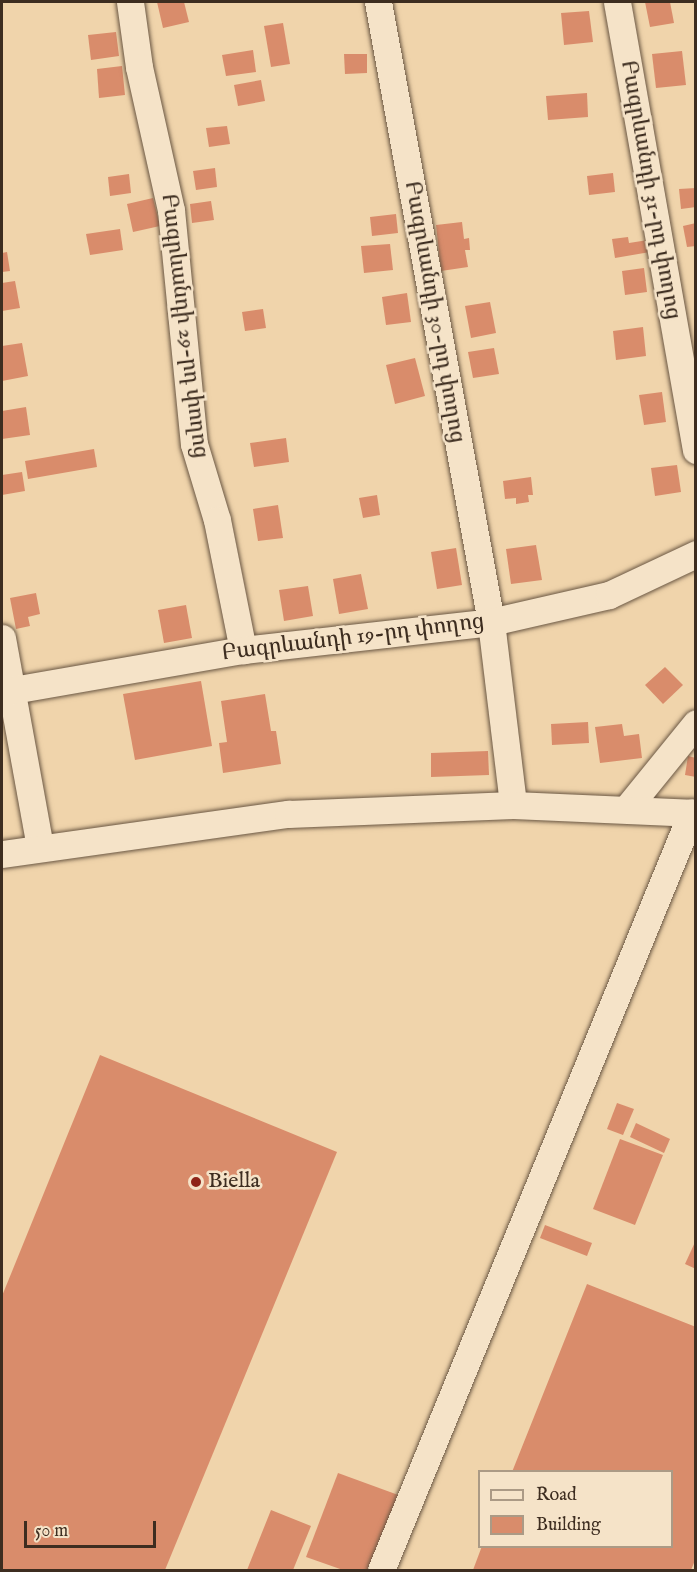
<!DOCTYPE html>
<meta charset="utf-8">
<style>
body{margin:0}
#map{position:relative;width:697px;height:1572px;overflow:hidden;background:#f0d4ab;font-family:"IM FELL English","Noto Serif Armenian",serif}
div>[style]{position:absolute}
.building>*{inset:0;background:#d98c6b}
.roads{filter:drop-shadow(0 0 2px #6a5743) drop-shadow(0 0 2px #6a5743)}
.minor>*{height:27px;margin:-13.5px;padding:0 13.5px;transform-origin:13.5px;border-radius:13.5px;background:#f5e3c8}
.dots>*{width:16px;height:16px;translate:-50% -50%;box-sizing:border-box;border:3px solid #f5e3c8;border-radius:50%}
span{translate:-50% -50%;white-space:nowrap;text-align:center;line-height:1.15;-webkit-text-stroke:5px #f5e3c8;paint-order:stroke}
.street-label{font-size:22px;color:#3d2d20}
.poi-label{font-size:22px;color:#3d2d20}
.left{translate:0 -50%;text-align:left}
.frame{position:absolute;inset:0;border:3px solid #3d2d20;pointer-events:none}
.legend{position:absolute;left:478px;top:1470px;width:195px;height:78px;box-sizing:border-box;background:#f5e3c8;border:2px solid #ab9a85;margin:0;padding:8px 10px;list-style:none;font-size:18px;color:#3d2d20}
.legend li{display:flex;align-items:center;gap:12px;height:30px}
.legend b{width:30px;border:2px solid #ab9a85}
.scale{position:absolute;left:24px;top:1521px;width:132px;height:27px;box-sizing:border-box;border:3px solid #3d2d20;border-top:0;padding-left:8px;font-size:18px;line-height:21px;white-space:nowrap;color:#3d2d20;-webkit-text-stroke:4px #f5e3c8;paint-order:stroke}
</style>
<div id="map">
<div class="building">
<i style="clip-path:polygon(157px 2px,184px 2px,189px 22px,163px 28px)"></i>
<i style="clip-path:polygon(645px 2px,670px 2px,674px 23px,650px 27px)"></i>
<i style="clip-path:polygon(589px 11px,593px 42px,564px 45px,561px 13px)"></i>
<i style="clip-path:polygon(283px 23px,290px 64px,271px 67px,264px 26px)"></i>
<i style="clip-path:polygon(116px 32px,119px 56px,91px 60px,88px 35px)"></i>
<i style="clip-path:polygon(253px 50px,256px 72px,226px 76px,222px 55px)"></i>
<i style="clip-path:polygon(682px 51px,686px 85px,656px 88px,652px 54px)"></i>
<i style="clip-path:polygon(344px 54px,367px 54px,367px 73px,345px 74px)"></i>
<i style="clip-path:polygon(122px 66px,125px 95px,99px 98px,97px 69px)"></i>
<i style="clip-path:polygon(261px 80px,265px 101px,238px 106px,234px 85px)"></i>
<i style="clip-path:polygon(587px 93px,588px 117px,548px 120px,546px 96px)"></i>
<i style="clip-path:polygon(227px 126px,230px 144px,209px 147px,206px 128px)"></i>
<i style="clip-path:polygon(215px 168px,217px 187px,196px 190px,193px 171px)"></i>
<i style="clip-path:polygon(613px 173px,615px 192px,589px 195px,587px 176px)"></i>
<i style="clip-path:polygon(129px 174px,131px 193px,110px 196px,108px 177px)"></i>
<i style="clip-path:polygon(696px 188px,696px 207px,681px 209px,679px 189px)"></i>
<i style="clip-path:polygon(153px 198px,160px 226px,133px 232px,127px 204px)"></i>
<i style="clip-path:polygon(211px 201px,214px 220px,192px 223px,190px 204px)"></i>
<i style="clip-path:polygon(396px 214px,398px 233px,372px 236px,370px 217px)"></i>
<i style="clip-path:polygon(462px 222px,464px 239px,469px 238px,470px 250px,465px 250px,468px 267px,441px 271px,436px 225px)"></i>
<i style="clip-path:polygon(696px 223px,696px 246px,687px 247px,683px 226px)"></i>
<i style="clip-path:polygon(120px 229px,123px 250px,90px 255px,86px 234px)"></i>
<i style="clip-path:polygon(628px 237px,629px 243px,648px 240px,650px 252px,615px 258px,612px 239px)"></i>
<i style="clip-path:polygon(390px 244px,393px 270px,364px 273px,361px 246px)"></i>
<i style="clip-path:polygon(7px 252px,10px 271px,2px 272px,2px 253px)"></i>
<i style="clip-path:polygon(644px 268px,647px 292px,625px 295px,622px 271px)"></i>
<i style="clip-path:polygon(15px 281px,20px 308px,2px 311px,2px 283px)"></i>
<i style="clip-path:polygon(407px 293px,411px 322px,386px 325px,382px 297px)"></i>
<i style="clip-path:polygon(490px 302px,496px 333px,471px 338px,465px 306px)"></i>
<i style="clip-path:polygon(263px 309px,266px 328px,245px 331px,242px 312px)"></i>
<i style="clip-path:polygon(643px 327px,646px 356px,616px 360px,613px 331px)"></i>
<i style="clip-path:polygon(22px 343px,28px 376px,2px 381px,2px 346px)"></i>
<i style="clip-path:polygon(494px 348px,499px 374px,473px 378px,468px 352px)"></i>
<i style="clip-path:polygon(415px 358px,425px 396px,395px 404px,386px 365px)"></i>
<i style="clip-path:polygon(662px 392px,666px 422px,644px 425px,639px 395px)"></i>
<i style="clip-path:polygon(26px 407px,30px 435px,2px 439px,2px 411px)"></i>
<i style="clip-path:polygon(286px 438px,289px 462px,254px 467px,250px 443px)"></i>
<i style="clip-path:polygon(94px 449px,97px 467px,28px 479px,25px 461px)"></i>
<i style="clip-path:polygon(677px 465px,681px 492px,655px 496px,651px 468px)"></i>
<i style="clip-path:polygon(22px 472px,25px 491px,2px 495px,2px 475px)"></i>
<i style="clip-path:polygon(531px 477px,533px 495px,528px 495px,529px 502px,516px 504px,516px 498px,505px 499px,503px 481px)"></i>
<i style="clip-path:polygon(377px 495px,380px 515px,363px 518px,359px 498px)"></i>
<i style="clip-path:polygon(278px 505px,283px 538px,258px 541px,253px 509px)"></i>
<i style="clip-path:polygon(536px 545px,542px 580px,511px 584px,506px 549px)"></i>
<i style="clip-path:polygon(456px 548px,462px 585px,437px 589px,431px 552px)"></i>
<i style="clip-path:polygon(361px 574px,368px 609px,339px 614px,333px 579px)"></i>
<i style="clip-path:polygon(308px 586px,313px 616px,284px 621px,279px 590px)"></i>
<i style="clip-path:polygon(36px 593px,40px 614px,28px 617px,30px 626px,16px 629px,10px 598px)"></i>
<i style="clip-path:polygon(186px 605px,192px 638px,164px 643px,158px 610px)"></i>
<i style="clip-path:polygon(665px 667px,683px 685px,663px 704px,645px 685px)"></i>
<i style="clip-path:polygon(201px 681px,212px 746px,135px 760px,123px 694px)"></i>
<i style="clip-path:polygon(265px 694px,271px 731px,276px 731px,281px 764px,223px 773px,219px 743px,227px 742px,221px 701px)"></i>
<i style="clip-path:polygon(588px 722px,589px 743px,552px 745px,551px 724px)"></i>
<i style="clip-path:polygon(622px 724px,624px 736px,639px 734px,642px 758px,600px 763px,595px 727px)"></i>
<i style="clip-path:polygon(488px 751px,489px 775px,431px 777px,431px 753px)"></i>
<i style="clip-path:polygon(688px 756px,696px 758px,696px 777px,685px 775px)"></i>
<i style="clip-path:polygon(100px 1055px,337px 1152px,165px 1570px,2px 1570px,2px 1296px)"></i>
<i style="clip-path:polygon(617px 1103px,634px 1109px,623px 1135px,607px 1129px)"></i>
<i style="clip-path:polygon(636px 1123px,670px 1139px,664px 1153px,630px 1137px)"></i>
<i style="clip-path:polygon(620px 1139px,663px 1155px,635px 1225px,593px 1209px)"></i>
<i style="clip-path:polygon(545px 1225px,592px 1243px,587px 1256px,540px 1238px)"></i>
<i style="clip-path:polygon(696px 1240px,696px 1269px,685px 1264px)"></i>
<i style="clip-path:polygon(587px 1284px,696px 1327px,696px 1558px,691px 1570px,473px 1570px,482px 1546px,672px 1546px,672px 1472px,512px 1472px)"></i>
<i style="clip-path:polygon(338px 1473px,401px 1496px,373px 1570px,343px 1570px,306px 1557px)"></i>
<i style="clip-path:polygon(271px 1510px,311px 1526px,293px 1570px,247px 1570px)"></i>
</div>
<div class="roads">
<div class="minor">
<i style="left:130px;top:2px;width:66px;rotate:82.1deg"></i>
<i style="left:139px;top:67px;width:147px;rotate:77.4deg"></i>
<i style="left:171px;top:210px;width:235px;rotate:84.4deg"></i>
<i style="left:194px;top:444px;width:79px;rotate:73.2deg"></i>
<i style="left:217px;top:520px;width:133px;rotate:78.7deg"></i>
<i style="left:378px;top:2px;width:630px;rotate:79.67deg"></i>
<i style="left:491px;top:622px;width:184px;rotate:83.1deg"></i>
<i style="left:617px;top:2px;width:455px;rotate:80deg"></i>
<i style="left:2px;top:638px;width:213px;rotate:79.7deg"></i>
<i style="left:2px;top:692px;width:245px;rotate:-9.9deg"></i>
<i style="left:243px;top:650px;width:250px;rotate:-6.4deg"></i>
<i style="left:491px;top:622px;width:121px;rotate:-12.9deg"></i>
<i style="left:609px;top:595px;width:96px;rotate:-25.2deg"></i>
<i style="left:627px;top:808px;width:109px;rotate:-50.9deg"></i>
<i style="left:2px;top:854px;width:289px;rotate:-8deg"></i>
<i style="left:288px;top:814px;width:225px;rotate:-2.3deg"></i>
<i style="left:513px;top:805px;width:183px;rotate:2.5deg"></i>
<i style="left:381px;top:1570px;width:819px;rotate:-67.69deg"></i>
</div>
</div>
<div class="dots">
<i style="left:196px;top:1182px;background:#8f2418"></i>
</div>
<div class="street-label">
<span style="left:650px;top:190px;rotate:80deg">Բագրևանդի 31-րդ փողոց</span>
<span style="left:434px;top:312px;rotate:80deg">Բագրևանդի 30-րդ փողոց</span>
<span style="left:184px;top:326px;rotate:83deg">Բագրևանդի 29-րդ փողոց</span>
<span style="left:353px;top:638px;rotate:-7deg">Բագրևանդի 19-րդ փողոց</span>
</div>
<div class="poi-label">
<span class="left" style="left:208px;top:1182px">Biella</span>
</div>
<div class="frame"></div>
<ul class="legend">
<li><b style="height:8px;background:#f5e3c8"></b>Road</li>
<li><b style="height:16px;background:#d98c6b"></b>Building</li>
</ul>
<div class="scale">50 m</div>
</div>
